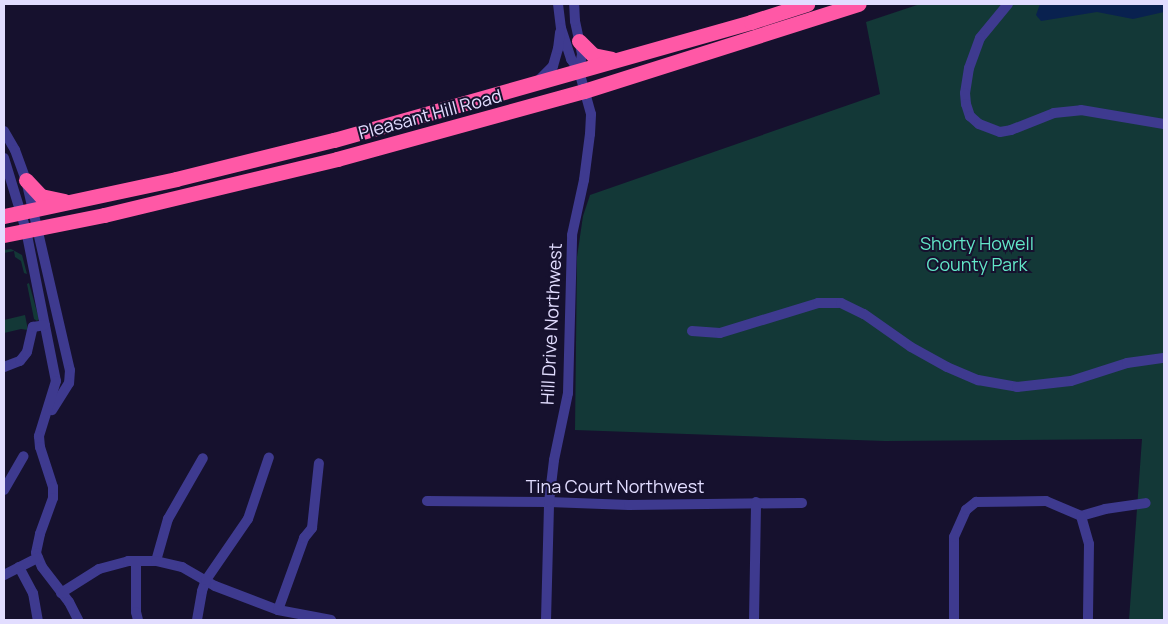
<!DOCTYPE html>
<style>
body{margin:0}
#map{position:relative;width:1168px;height:624px;overflow:hidden;background:#16112e;font-family:Manrope,sans-serif}
div>[style]{position:absolute}
.green>*{inset:0;background:#133837}
.water>*{inset:0;background:#09214f}
.minor>*{height:10px;margin:-5px;padding:0 5px;transform-origin:5px;border-radius:5px;background:#3e3a8f}
.highway>*{height:15px;margin:-7.5px;padding:0 7.5px;transform-origin:7.5px;border-radius:7.5px;background:#ff58a6}
span{translate:-50% -50%;white-space:nowrap;text-align:center;line-height:1.15;-webkit-text-stroke:4px #16112e;paint-order:stroke}
.street-label{font-size:18px;color:#e2ddff}
.park-label{font-size:18px;color:#62e6c7}
.frame{position:absolute;inset:0;border:5px solid #e2ddff;pointer-events:none}
</style>
<div id="map">
<div class="green">
<i style="clip-path:polygon(920px 4px,1164px 4px,1164px 620px,1129px 620px,1142px 439px,885px 441px,575px 430px,577px 257px,583px 216px,590px 195px,880px 94px,866px 22px)"></i>
<i style="clip-path:polygon(11px 249px,22px 255px,27px 274px,24px 273px,21px 261px,15px 257px,14px 251px,4px 253px,4px 250px)"></i>
<i style="clip-path:polygon(29px 283px,39px 319px,37px 321px,34px 319px,27px 284px)"></i>
<i style="clip-path:polygon(25px 315px,28px 330px,21px 329px,4px 333px,4px 320px)"></i>
</div>
<div class="water">
<i style="clip-path:polygon(1040px 4px,1164px 4px,1164px 12px,1133px 19px,1097px 12px,1041px 21px,1036px 15px)"></i>
</div>
<div class="minor">
<i style="left:558px;top:4px;width:24px;rotate:83deg"></i>
<i style="left:561px;top:28px;width:33px;rotate:72deg"></i>
<i style="left:571px;top:59px;width:14px;rotate:56deg"></i>
<i style="left:1008px;top:4px;width:44px;rotate:129.5deg"></i>
<i style="left:980px;top:38px;width:32px;rotate:110deg"></i>
<i style="left:969px;top:68px;width:25px;rotate:99deg"></i>
<i style="left:965px;top:93px;width:11px;rotate:85deg"></i>
<i style="left:966px;top:104px;width:13px;rotate:72deg"></i>
<i style="left:970px;top:116px;width:12px;rotate:42deg"></i>
<i style="left:979px;top:124px;width:22px;rotate:21deg"></i>
<i style="left:1000px;top:132px;width:11px;rotate:-10deg"></i>
<i style="left:1011px;top:130px;width:46px;rotate:-21.6deg"></i>
<i style="left:1054px;top:113px;width:27px;rotate:-6deg"></i>
<i style="left:1081px;top:110px;width:84px;rotate:9.6deg"></i>
<i style="left:539px;top:80px;width:20px;rotate:-45deg"></i>
<i style="left:553px;top:66px;width:18px;rotate:-74deg"></i>
<i style="left:558px;top:49px;width:17px;rotate:-83deg"></i>
<i style="left:4px;top:131px;width:22px;rotate:60deg"></i>
<i style="left:15px;top:150px;width:32px;rotate:70deg"></i>
<i style="left:26px;top:180px;width:195px;rotate:77deg"></i>
<i style="left:70px;top:370px;width:13px;rotate:94deg"></i>
<i style="left:69px;top:383px;width:32px;rotate:122deg"></i>
<i style="left:4px;top:158px;width:75px;rotate:73deg"></i>
<i style="left:26px;top:230px;width:154px;rotate:78.8deg"></i>
<i style="left:56px;top:381px;width:58px;rotate:107.2deg"></i>
<i style="left:39px;top:436px;width:11px;rotate:85deg"></i>
<i style="left:40px;top:447px;width:42px;rotate:72deg"></i>
<i style="left:53px;top:487px;width:11px;rotate:90deg"></i>
<i style="left:53px;top:498px;width:38px;rotate:110deg"></i>
<i style="left:40px;top:534px;width:19px;rotate:102deg"></i>
<i style="left:36px;top:553px;width:15px;rotate:67deg"></i>
<i style="left:42px;top:567px;width:44px;rotate:52.4deg"></i>
<i style="left:69px;top:602px;width:20px;rotate:63deg"></i>
<i style="left:692px;top:331px;width:28px;rotate:4deg"></i>
<i style="left:720px;top:333px;width:102px;rotate:-17deg"></i>
<i style="left:818px;top:303px;width:23px"></i>
<i style="left:841px;top:303px;width:25px;rotate:26deg"></i>
<i style="left:864px;top:314px;width:57px;rotate:35.1deg"></i>
<i style="left:911px;top:347px;width:41px;rotate:29.1deg"></i>
<i style="left:947px;top:367px;width:34px;rotate:23deg"></i>
<i style="left:978px;top:380px;width:40px;rotate:10deg"></i>
<i style="left:1017px;top:387px;width:54px;rotate:-6.3deg"></i>
<i style="left:1071px;top:381px;width:59px;rotate:-17.8deg"></i>
<i style="left:1127px;top:363px;width:37px;rotate:-8deg"></i>
<i style="left:4px;top:367px;width:17px;rotate:-21deg"></i>
<i style="left:20px;top:361px;width:11px;rotate:-52deg"></i>
<i style="left:27px;top:352px;width:26px;rotate:-77deg"></i>
<i style="left:33px;top:327px;width:12px;rotate:-9deg"></i>
<i style="left:4px;top:490px;width:39px;rotate:-60deg"></i>
<i style="left:427px;top:501px;width:122px;rotate:0.5deg"></i>
<i style="left:549px;top:502px;width:80px;rotate:2.1deg"></i>
<i style="left:629px;top:505px;width:173px;rotate:-0.7deg"></i>
<i style="left:1081px;top:516px;width:25px;rotate:-16deg"></i>
<i style="left:1105px;top:509px;width:41px;rotate:-8.3deg"></i>
<i style="left:136px;top:561px;width:51px;rotate:90deg"></i>
<i style="left:136px;top:612px;width:8px;rotate:76deg"></i>
<i style="left:156px;top:561px;width:44px;rotate:-74.1deg"></i>
<i style="left:168px;top:519px;width:70px;rotate:-60.2deg"></i>
<i style="left:19px;top:567px;width:30px;rotate:62deg"></i>
<i style="left:33px;top:593px;width:27px;rotate:80deg"></i>
<i style="left:4px;top:575px;width:38px;rotate:-27deg"></i>
<i style="left:61px;top:593px;width:45px;rotate:-32.3deg"></i>
<i style="left:99px;top:569px;width:30px;rotate:-15deg"></i>
<i style="left:128px;top:561px;width:28px"></i>
<i style="left:156px;top:561px;width:27px;rotate:13deg"></i>
<i style="left:182px;top:567px;width:38px;rotate:30deg"></i>
<i style="left:215px;top:586px;width:67px;rotate:20.9deg"></i>
<i style="left:278px;top:610px;width:54px;rotate:10.7deg"></i>
<i style="left:278px;top:610px;width:77px;rotate:-70.1deg"></i>
<i style="left:304px;top:538px;width:13px;rotate:-51deg"></i>
<i style="left:312px;top:528px;width:65px;rotate:-83.9deg"></i>
<i style="left:197px;top:620px;width:29px;rotate:-80deg"></i>
<i style="left:202px;top:591px;width:12px;rotate:-70deg"></i>
<i style="left:206px;top:580px;width:74px;rotate:-55.5deg"></i>
<i style="left:248px;top:519px;width:65px;rotate:-71.3deg"></i>
<i style="left:546px;top:620px;width:118px;rotate:-88.5deg"></i>
<i style="left:549px;top:502px;width:42px;rotate:-83.2deg"></i>
<i style="left:554px;top:460px;width:68px;rotate:-78.2deg"></i>
<i style="left:568px;top:393px;width:158px;rotate:-88.5deg"></i>
<i style="left:572px;top:235px;width:56px;rotate:-77.7deg"></i>
<i style="left:584px;top:180px;width:46px;rotate:-82.6deg"></i>
<i style="left:590px;top:134px;width:20px;rotate:-87deg"></i>
<i style="left:591px;top:114px;width:45px;rotate:-105.6deg"></i>
<i style="left:579px;top:71px;width:17px;rotate:-80deg"></i>
<i style="left:582px;top:54px;width:34px;rotate:-102deg"></i>
<i style="left:575px;top:21px;width:17px;rotate:-93deg"></i>
<i style="left:754px;top:620px;width:118px;rotate:-89deg"></i>
<i style="left:954px;top:620px;width:83px;rotate:-90deg"></i>
<i style="left:954px;top:537px;width:30px;rotate:-66deg"></i>
<i style="left:966px;top:510px;width:13px;rotate:-39deg"></i>
<i style="left:976px;top:502px;width:70px;rotate:-0.8deg"></i>
<i style="left:1046px;top:501px;width:38px;rotate:23deg"></i>
<i style="left:1081px;top:516px;width:29px;rotate:74deg"></i>
<i style="left:1089px;top:544px;width:76px;rotate:90.8deg"></i>
</div>
<div class="highway">
<i style="left:579px;top:41px;width:20px;rotate:45deg"></i>
<i style="left:593px;top:55px;width:19px;rotate:12deg"></i>
<i style="left:26px;top:180px;width:22px;rotate:47deg"></i>
<i style="left:41px;top:196px;width:24px;rotate:12deg"></i>
<i style="left:4px;top:216px;width:176px;rotate:-12.1deg"></i>
<i style="left:176px;top:179px;width:163px;rotate:-13.9deg"></i>
<i style="left:334px;top:140px;width:433px;rotate:-15.8deg"></i>
<i style="left:751px;top:22px;width:59px;rotate:-17.8deg"></i>
<i style="left:4px;top:235px;width:102px;rotate:-11.3deg"></i>
<i style="left:104px;top:215px;width:240px;rotate:-13.5deg"></i>
<i style="left:337px;top:159px;width:256px;rotate:-15.4deg"></i>
<i style="left:584px;top:91px;width:288px;rotate:-17.6deg"></i>
</div>
<div class="street-label">
<span style="left:430px;top:114px;rotate:-15deg">Pleasant Hill Road</span>
<span style="left:551px;top:324px;rotate:-87deg">Hill Drive Northwest</span>
<span style="left:615px;top:486px">Tina Court Northwest</span>
</div>
<div class="park-label">
<span style="left:977px;top:254px">Shorty Howell<br>County Park</span>
</div>
<div class="frame"></div>
</div>
